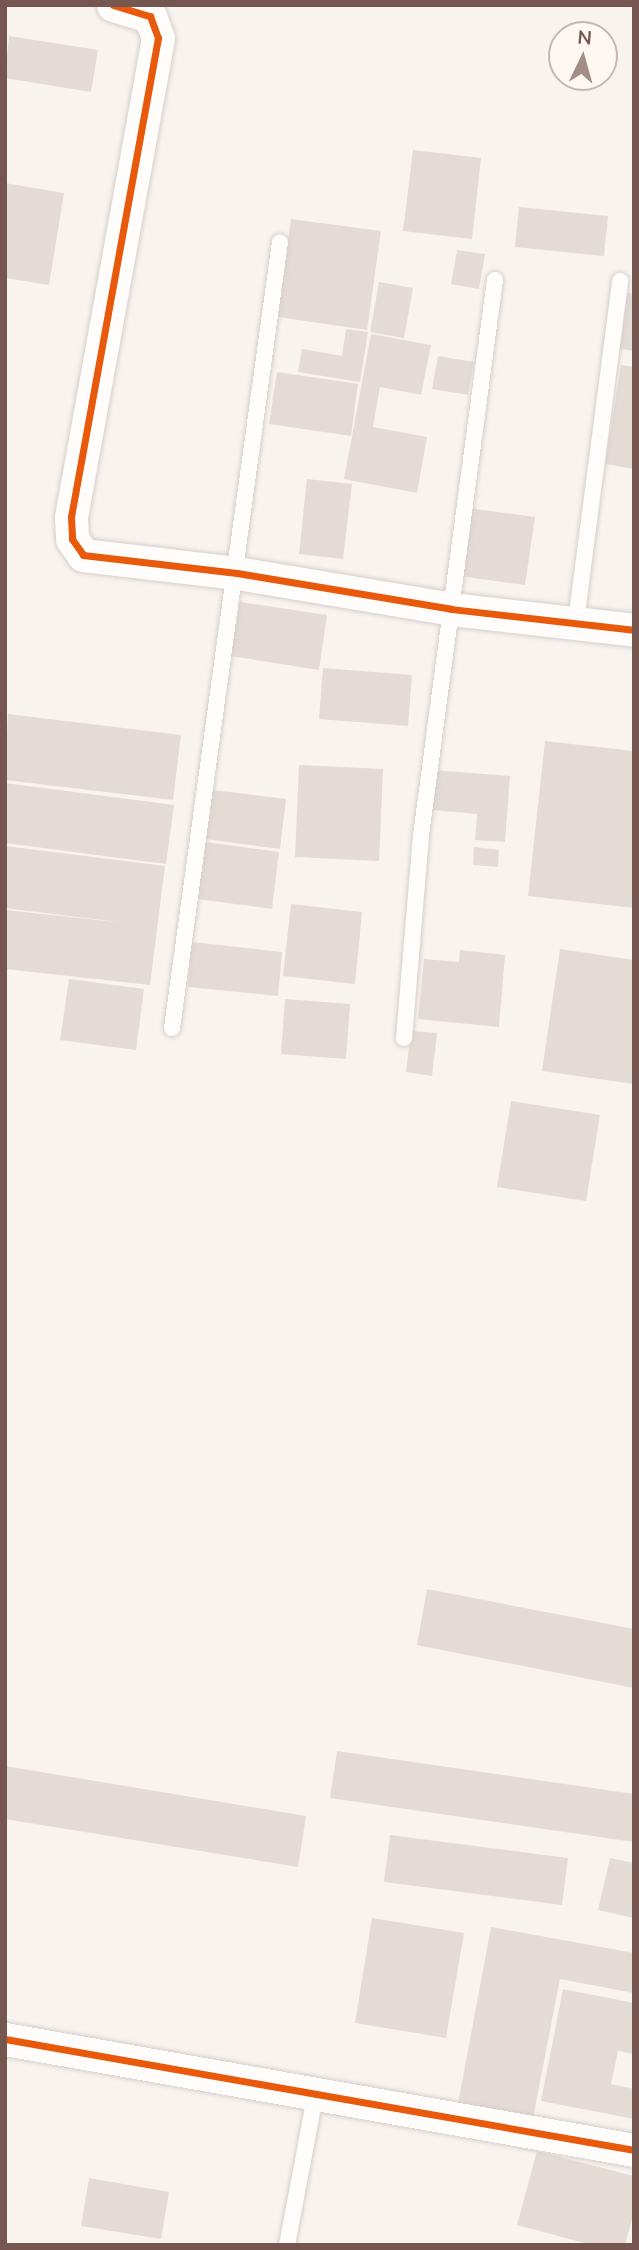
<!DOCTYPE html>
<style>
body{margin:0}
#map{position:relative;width:639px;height:2250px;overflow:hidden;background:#f8f3ee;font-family:Mulish,sans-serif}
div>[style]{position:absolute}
.building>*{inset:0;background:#e4dbd6}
.roads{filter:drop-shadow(0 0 2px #d6ceca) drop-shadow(0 0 2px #d6ceca)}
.lane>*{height:16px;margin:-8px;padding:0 8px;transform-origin:8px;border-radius:8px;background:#fefdfc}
.street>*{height:33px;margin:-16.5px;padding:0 16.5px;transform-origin:16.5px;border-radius:16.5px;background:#fefdfc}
.cycleway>*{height:7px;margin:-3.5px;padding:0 3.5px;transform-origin:3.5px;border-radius:3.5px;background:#e8590c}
span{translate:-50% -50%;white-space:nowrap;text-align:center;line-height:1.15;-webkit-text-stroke:5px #fef7f2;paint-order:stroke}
.frame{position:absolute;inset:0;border:7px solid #75574f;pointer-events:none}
.north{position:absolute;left:548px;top:21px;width:70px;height:70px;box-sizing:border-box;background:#fef7f2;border:2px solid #c7b7b1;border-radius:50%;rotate:5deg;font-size:19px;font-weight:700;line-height:28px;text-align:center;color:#75574f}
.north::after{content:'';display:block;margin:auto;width:24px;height:32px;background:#a38e87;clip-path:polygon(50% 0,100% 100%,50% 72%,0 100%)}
</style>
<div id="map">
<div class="building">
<i style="clip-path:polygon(9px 36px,98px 50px,91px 92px,5px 78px)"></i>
<i style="clip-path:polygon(413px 150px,481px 158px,472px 239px,403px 231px)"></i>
<i style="clip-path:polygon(5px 183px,64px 193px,49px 285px,5px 278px)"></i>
<i style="clip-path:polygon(519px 207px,608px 216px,604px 256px,515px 247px)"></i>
<i style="clip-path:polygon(291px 219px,381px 231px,367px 330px,278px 317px)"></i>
<i style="clip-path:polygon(457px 250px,485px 254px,479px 289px,451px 284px)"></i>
<i style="clip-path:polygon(379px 282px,413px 288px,404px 338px,370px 332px)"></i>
<i style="clip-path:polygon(627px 293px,634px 294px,634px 351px,620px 349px)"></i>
<i style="clip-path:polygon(346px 329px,368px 332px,360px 382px,298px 372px,302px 349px,342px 356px)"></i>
<i style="clip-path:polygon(371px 334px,431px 345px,421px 395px,380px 387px,373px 427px,427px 437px,417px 493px,344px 479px)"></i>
<i style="clip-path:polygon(438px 356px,474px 362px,468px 395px,432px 389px)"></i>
<i style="clip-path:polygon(621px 365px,634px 367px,634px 469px,605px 464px)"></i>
<i style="clip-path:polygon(277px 372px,358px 384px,351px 436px,269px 424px)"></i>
<i style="clip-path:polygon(307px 479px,352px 484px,343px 559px,299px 554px)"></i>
<i style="clip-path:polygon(468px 508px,535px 517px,525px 585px,459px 576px)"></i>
<i style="clip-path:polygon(240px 602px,327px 615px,319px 670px,231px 656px)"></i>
<i style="clip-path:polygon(323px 668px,412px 675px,408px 726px,319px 719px)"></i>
<i style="clip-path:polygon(8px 714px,181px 735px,173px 800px,5px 780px)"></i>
<i style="clip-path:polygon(545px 741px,634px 751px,634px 908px,528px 896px)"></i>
<i style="clip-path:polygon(299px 765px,383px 769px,379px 861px,295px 857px)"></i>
<i style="clip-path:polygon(434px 770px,510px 776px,505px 842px,475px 840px,477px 814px,432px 810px)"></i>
<i style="clip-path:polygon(5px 783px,174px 805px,166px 864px,5px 843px)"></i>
<i style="clip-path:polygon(213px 790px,286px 799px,280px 849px,206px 839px)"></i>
<i style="clip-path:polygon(205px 842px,279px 852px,272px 909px,197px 899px)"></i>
<i style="clip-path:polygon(5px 846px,165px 866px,150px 985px,5px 969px,5px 910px,126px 923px,5px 908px)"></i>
<i style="clip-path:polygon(474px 847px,499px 850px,498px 867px,473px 865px)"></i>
<i style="clip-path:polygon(291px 904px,362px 912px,355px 984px,283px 976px)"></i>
<i style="clip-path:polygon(192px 942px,282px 952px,278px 996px,188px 987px)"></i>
<i style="clip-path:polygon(560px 949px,634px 960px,634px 1084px,542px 1071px)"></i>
<i style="clip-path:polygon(460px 950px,505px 955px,499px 1027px,418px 1019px,424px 959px,459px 962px)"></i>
<i style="clip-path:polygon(69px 979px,144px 989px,136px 1050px,60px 1040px)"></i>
<i style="clip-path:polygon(285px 999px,350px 1004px,346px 1059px,281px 1054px)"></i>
<i style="clip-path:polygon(411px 1031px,437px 1033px,432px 1076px,406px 1072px)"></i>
<i style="clip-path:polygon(511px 1101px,600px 1115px,586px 1201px,497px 1187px)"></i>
<i style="clip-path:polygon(427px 1589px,634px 1629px,634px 1688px,417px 1645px)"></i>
<i style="clip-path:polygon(337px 1751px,634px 1794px,634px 1842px,330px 1798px)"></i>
<i style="clip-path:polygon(5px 1766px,306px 1816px,298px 1867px,5px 1819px)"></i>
<i style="clip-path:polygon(390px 1835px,568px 1858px,562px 1905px,384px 1882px)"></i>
<i style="clip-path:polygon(610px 1858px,634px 1863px,634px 1918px,598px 1910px)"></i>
<i style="clip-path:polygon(372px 1918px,464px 1933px,446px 2038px,355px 2023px)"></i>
<i style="clip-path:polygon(491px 1927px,634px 1953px,634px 1993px,560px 1979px,533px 2118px,458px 2104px)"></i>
<i style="clip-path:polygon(563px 1989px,634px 2003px,634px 2054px,618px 2051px,611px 2084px,634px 2089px,634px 2119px,541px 2101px)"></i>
<i style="clip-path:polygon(537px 2151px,634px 2176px,634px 2212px,625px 2245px,592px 2245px,517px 2225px)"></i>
<i style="clip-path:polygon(89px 2178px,169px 2192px,161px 2239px,81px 2226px)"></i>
</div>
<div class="roads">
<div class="lane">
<i style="left:576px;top:621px;width:343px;rotate:-82.6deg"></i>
<i style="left:172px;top:1028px;width:793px;rotate:-82.18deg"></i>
<i style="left:404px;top:1038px;width:204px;rotate:-85.2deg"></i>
<i style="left:421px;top:835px;width:560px;rotate:-82.41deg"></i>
<i style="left:287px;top:2245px;width:151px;rotate:-79.3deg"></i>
</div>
<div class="street">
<i style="left:113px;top:5px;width:39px;rotate:17deg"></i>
<i style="left:150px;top:16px;width:23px;rotate:70deg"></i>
<i style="left:158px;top:38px;width:487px;rotate:100.3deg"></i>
<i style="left:71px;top:517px;width:22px;rotate:87deg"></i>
<i style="left:72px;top:539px;width:19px;rotate:55deg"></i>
<i style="left:83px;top:555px;width:155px;rotate:6.7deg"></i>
<i style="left:237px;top:573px;width:217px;rotate:9.5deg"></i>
<i style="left:451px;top:609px;width:184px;rotate:6.5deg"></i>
<i style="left:5px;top:2039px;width:639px;rotate:10.01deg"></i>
</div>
</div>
<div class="cycleway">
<i style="left:113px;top:5px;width:39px;rotate:17deg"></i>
<i style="left:150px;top:16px;width:23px;rotate:70deg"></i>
<i style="left:158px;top:38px;width:487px;rotate:100.3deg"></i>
<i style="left:71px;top:517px;width:22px;rotate:87deg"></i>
<i style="left:72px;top:539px;width:19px;rotate:55deg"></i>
<i style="left:83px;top:555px;width:155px;rotate:6.7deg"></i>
<i style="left:237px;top:573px;width:217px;rotate:9.5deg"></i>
<i style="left:451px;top:609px;width:184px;rotate:6.5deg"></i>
<i style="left:5px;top:2039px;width:639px;rotate:10.01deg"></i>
</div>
<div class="frame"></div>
<div class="north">N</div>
</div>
